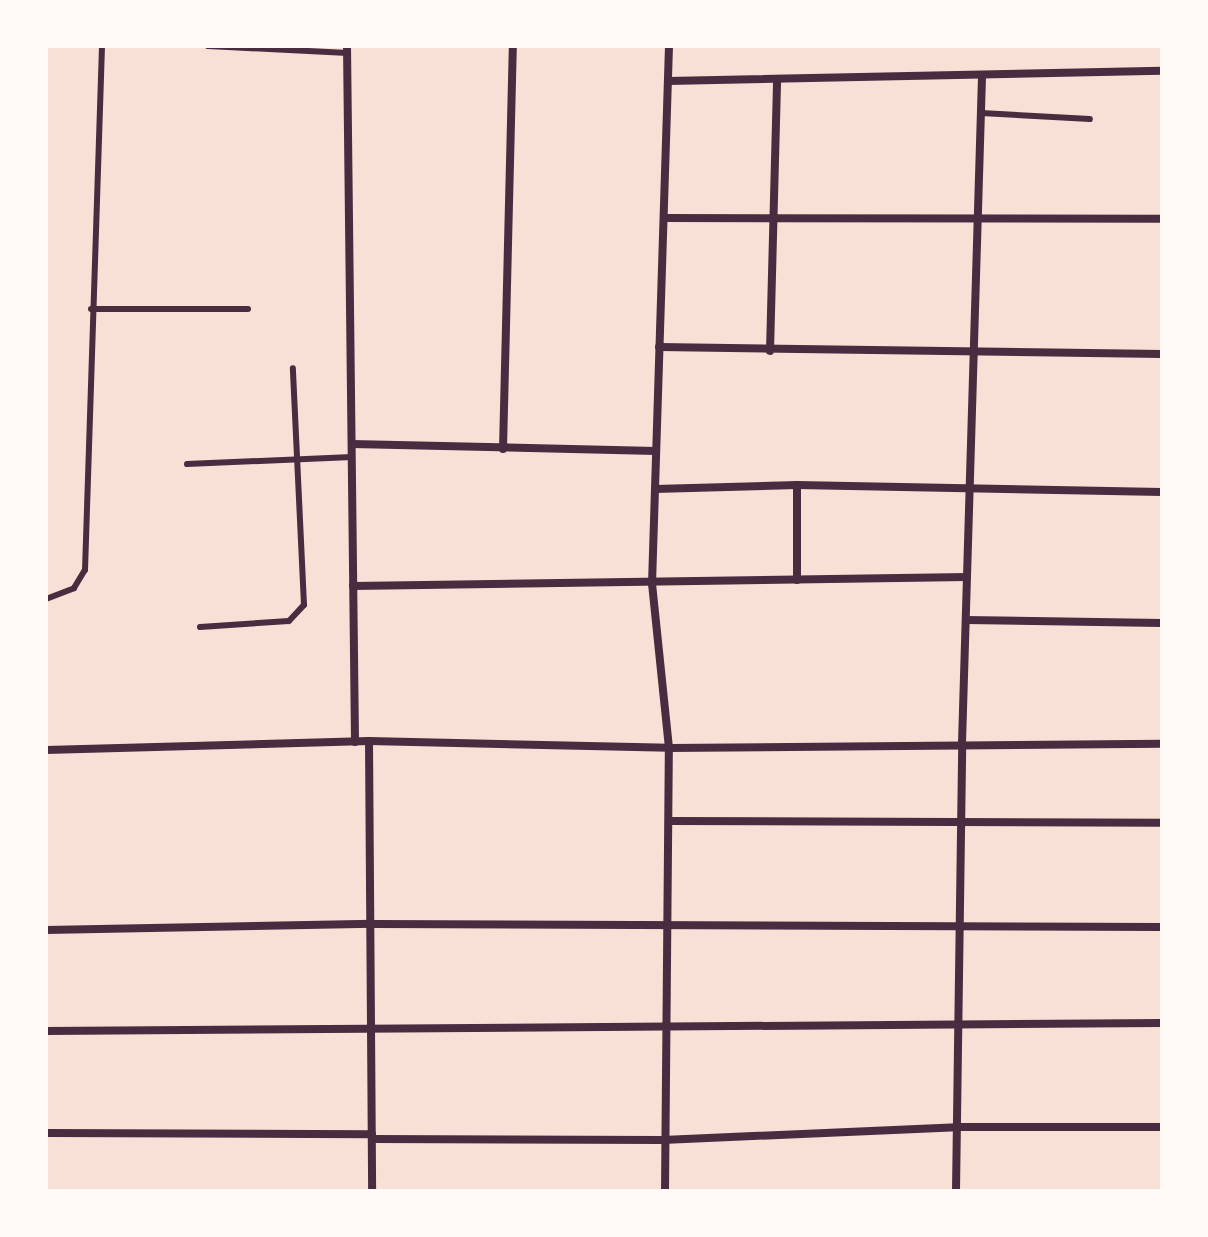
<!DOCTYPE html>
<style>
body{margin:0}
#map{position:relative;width:1208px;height:1237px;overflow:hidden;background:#f7e1d7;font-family:Quicksand,sans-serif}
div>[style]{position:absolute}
.service>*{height:6px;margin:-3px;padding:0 3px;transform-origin:3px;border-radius:3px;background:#4a2c40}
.minor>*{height:8px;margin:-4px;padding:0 4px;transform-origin:4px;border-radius:4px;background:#4a2c40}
span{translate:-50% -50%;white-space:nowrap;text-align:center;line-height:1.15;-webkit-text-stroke:8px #fffaf5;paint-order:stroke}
.frame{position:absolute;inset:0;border:48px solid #fffaf5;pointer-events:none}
</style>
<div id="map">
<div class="service">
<i style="left:208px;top:46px;width:140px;rotate:2.9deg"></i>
<i style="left:981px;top:113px;width:109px;rotate:3.2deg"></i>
<i style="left:91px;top:309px;width:157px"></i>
<i style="left:187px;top:464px;width:165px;rotate:-2.4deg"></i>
<i style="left:46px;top:599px;width:30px;rotate:-21deg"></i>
<i style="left:74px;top:588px;width:21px;rotate:-59deg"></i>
<i style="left:85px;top:570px;width:524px;rotate:-88.14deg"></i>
<i style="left:200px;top:627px;width:89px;rotate:-3.9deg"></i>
<i style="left:289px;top:621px;width:22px;rotate:-47deg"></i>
<i style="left:304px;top:605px;width:237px;rotate:-92.7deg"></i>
</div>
<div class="minor">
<i style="left:347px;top:46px;width:696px;rotate:89.34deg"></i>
<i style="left:668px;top:81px;width:494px;rotate:-1.2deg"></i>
<i style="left:664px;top:218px;width:498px;rotate:0.1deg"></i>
<i style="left:659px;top:347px;width:503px;rotate:0.8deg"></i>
<i style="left:770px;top:351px;width:272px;rotate:-88.5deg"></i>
<i style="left:352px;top:444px;width:304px;rotate:1.3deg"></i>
<i style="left:503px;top:449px;width:403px;rotate:-88.6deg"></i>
<i style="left:655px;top:489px;width:142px;rotate:-1.6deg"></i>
<i style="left:797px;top:485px;width:365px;rotate:1.1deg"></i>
<i style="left:797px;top:580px;width:95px;rotate:-90deg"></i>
<i style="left:353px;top:586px;width:614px;rotate:-0.84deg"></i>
<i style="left:966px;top:620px;width:196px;rotate:0.9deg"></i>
<i style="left:369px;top:741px;width:450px;rotate:89.6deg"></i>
<i style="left:46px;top:750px;width:323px;rotate:-1.6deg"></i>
<i style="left:369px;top:741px;width:300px;rotate:1.3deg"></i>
<i style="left:669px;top:748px;width:493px;rotate:-0.5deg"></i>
<i style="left:669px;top:821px;width:493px;rotate:0.2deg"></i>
<i style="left:46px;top:930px;width:327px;rotate:-1.1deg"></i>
<i style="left:373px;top:924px;width:789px;rotate:0.22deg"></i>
<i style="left:46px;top:1031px;width:1116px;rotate:-0.41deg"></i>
<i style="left:46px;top:1133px;width:326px;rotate:0.2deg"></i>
<i style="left:372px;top:1139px;width:291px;rotate:0.2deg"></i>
<i style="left:663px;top:1140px;width:294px;rotate:-2.5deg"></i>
<i style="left:957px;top:1127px;width:205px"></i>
<i style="left:665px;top:1191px;width:443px;rotate:-89.5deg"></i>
<i style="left:669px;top:748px;width:165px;rotate:-95.9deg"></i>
<i style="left:652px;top:584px;width:538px;rotate:-88.19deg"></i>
<i style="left:956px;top:1191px;width:448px;rotate:-89.2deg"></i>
<i style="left:962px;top:743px;width:667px;rotate:-88.28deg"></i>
</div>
<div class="frame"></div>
</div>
